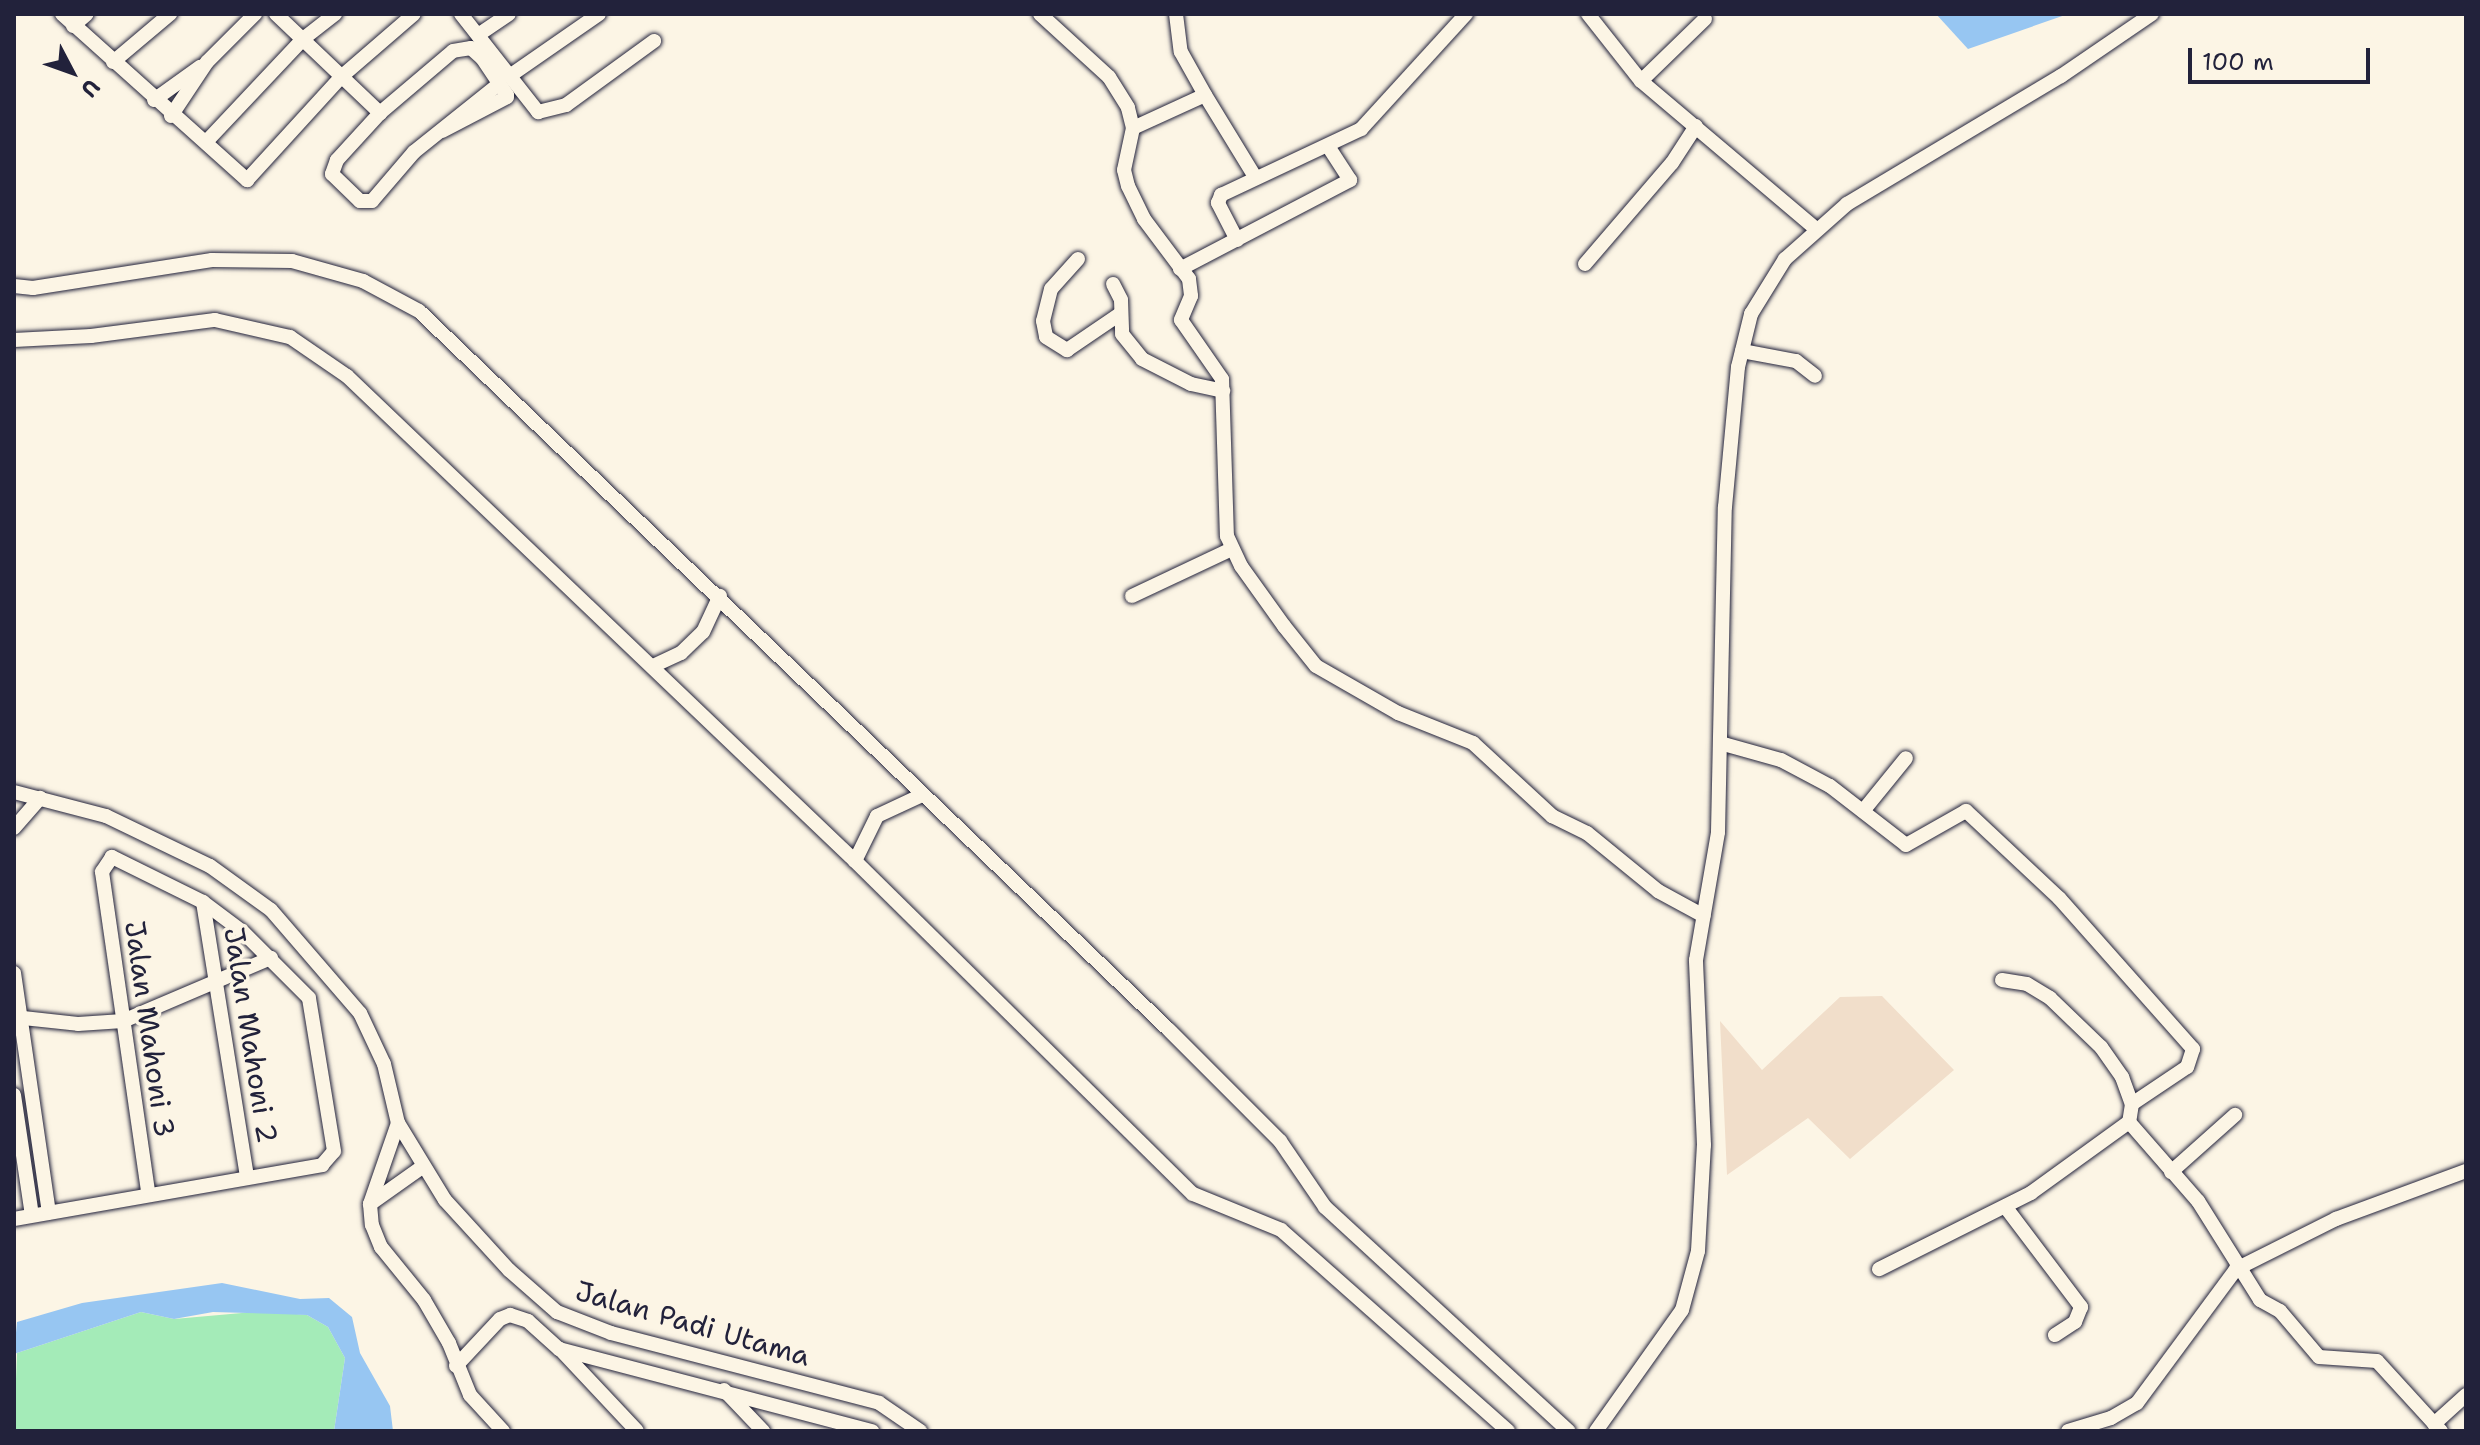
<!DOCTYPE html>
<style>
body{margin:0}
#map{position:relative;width:2480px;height:1445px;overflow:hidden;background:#fcf5e5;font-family:"Shantell Sans",sans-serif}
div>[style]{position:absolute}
.built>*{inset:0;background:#f1deca}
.green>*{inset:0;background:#a4ebb8}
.water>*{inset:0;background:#97c6f2}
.roads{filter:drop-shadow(0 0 2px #22223b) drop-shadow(0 0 2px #22223b)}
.minor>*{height:14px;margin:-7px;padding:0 7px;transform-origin:7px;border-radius:7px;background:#fcf5e5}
span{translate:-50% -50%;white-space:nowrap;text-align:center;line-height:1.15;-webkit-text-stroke:7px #fcf5e5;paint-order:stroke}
.street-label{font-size:28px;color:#22223b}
.frame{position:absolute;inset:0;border:16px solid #22223b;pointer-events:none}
.north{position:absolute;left:32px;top:32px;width:80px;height:80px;-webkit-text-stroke:6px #fcf5e5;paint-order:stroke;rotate:131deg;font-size:22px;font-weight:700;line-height:32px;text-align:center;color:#22223b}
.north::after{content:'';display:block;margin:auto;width:28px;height:36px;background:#22223b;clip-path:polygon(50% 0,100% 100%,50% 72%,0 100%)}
.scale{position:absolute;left:2188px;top:48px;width:182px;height:36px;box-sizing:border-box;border:4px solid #22223b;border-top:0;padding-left:10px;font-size:24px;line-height:28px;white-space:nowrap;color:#22223b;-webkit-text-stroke:6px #fcf5e5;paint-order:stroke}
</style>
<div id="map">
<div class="built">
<i style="clip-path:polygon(1882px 996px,1954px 1070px,1850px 1159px,1808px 1118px,1727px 1175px,1720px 1021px,1762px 1070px,1840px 997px)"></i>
</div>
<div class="green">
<i style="clip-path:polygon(265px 1311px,307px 1315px,328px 1327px,345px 1358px,334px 1431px,14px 1431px,17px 1353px,141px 1312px,174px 1319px)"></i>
</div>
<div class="water">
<i style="clip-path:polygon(1936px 14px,2068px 14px,1968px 49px)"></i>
<i style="clip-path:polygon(222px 1283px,300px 1299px,329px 1298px,352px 1317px,360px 1353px,390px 1406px,393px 1431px,334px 1431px,345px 1358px,328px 1327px,307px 1315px,213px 1312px,174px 1319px,141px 1312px,14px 1354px,17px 1322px,82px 1303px)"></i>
</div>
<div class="roads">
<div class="minor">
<i style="left:62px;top:14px;width:249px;rotate:41.9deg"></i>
<i style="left:247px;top:180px;width:139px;rotate:-47.6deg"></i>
<i style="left:341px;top:77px;width:96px;rotate:-40.8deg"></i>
<i style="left:276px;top:14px;width:144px;rotate:43.6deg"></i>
<i style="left:461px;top:14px;width:125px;rotate:51.8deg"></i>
<i style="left:538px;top:112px;width:29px;rotate:-14deg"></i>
<i style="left:566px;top:105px;width:109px;rotate:-36deg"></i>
<i style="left:1040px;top:14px;width:93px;rotate:42.4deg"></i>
<i style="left:1109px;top:77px;width:36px;rotate:58deg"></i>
<i style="left:1128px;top:108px;width:21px;rotate:76deg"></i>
<i style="left:1133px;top:128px;width:43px;rotate:102.1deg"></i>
<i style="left:1124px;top:170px;width:16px;rotate:76deg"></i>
<i style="left:1128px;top:186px;width:37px;rotate:64deg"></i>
<i style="left:1144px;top:219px;width:75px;rotate:53.1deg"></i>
<i style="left:1189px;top:279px;width:17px;rotate:83deg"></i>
<i style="left:1191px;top:296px;width:26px;rotate:113deg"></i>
<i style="left:1181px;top:320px;width:72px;rotate:55.2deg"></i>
<i style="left:1222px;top:379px;width:157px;rotate:88.2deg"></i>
<i style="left:1227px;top:536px;width:33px;rotate:65deg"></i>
<i style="left:1241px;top:566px;width:74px;rotate:54.4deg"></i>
<i style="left:1284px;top:626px;width:51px;rotate:51.3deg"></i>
<i style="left:1316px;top:666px;width:95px;rotate:29.8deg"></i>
<i style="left:1398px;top:713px;width:81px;rotate:21.8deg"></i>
<i style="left:1473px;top:743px;width:108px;rotate:42.7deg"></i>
<i style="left:1552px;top:816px;width:39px;rotate:26deg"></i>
<i style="left:1587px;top:833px;width:92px;rotate:39.2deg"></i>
<i style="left:1658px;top:891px;width:52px;rotate:28.5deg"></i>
<i style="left:1176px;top:14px;width:38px;rotate:83deg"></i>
<i style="left:1181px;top:52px;width:49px;rotate:60.8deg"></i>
<i style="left:1588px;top:14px;width:85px;rotate:51.7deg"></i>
<i style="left:1641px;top:81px;width:229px;rotate:40.2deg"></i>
<i style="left:73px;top:26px;width:18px;rotate:-41deg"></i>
<i style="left:478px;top:35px;width:37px;rotate:-34deg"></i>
<i style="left:113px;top:62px;width:75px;rotate:-40.1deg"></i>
<i style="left:511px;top:75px;width:107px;rotate:-34.7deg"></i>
<i style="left:1641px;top:81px;width:89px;rotate:-44.1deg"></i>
<i style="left:154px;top:100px;width:57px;rotate:-35.7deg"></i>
<i style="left:171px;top:116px;width:65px;rotate:-56.3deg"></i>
<i style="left:207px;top:62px;width:68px;rotate:-45deg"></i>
<i style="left:1133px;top:128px;width:79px;rotate:-24.6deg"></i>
<i style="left:1205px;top:95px;width:96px;rotate:58.6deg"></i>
<i style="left:442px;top:131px;width:73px;rotate:-27.6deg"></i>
<i style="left:507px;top:97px;width:2px;rotate:-90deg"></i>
<i style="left:507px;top:95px;width:45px;rotate:-124deg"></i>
<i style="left:482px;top:58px;width:15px;rotate:-138deg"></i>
<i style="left:471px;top:48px;width:18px;rotate:171deg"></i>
<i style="left:453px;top:51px;width:96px;rotate:139.7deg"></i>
<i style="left:380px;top:113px;width:64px;rotate:132.5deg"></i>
<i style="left:337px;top:160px;width:15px;rotate:110deg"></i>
<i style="left:332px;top:174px;width:39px;rotate:44deg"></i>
<i style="left:360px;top:201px;width:12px"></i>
<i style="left:372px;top:201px;width:65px;rotate:-49.4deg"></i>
<i style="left:414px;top:152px;width:109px;rotate:-38.7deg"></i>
<i style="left:206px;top:142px;width:141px;rotate:-46.7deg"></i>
<i style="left:303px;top:39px;width:41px;rotate:-38deg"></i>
<i style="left:1237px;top:240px;width:42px;rotate:-117.2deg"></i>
<i style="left:1218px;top:203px;width:9px;rotate:-69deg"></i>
<i style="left:1221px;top:195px;width:155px;rotate:-25.2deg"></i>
<i style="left:1361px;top:129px;width:156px;rotate:-47.6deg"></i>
<i style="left:1078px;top:259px;width:40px;rotate:132deg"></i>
<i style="left:1051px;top:289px;width:33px;rotate:104deg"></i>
<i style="left:1043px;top:321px;width:16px;rotate:79deg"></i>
<i style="left:1046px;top:337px;width:25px;rotate:32deg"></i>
<i style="left:1067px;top:350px;width:64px;rotate:-34.2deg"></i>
<i style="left:1585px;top:264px;width:133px;rotate:-49.3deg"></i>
<i style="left:1672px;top:163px;width:44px;rotate:-57deg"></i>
<i style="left:1180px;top:269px;width:192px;rotate:-27.6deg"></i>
<i style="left:1350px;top:180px;width:38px;rotate:-123deg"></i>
<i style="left:1113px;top:284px;width:18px;rotate:63deg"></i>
<i style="left:1121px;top:300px;width:34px;rotate:88deg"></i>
<i style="left:1122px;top:334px;width:32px;rotate:51deg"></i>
<i style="left:1142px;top:359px;width:55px;rotate:27deg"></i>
<i style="left:1191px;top:384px;width:33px;rotate:12deg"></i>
<i style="left:14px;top:286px;width:19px;rotate:6deg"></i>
<i style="left:33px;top:288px;width:181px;rotate:-8.9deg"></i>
<i style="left:212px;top:260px;width:80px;rotate:0.7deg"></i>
<i style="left:292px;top:261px;width:74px;rotate:15.7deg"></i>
<i style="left:363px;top:281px;width:64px;rotate:28.2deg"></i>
<i style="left:419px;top:311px;width:1039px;rotate:43.79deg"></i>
<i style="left:1169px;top:1030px;width:157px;rotate:45deg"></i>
<i style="left:1280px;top:1141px;width:80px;rotate:55.7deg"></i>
<i style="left:1325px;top:1207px;width:331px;rotate:42.6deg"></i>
<i style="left:14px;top:340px;width:77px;rotate:-3deg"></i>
<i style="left:91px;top:336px;width:125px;rotate:-7.4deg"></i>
<i style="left:215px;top:320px;width:77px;rotate:12.8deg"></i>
<i style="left:290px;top:337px;width:69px;rotate:34.4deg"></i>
<i style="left:347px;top:376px;width:702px;rotate:43.67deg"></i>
<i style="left:855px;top:861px;width:474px;rotate:44.6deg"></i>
<i style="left:1193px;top:1194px;width:95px;rotate:22.2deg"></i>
<i style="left:1281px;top:1230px;width:303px;rotate:41.5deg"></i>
<i style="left:1742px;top:351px;width:55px;rotate:10.5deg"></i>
<i style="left:1796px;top:361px;width:24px;rotate:38deg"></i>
<i style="left:1132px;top:596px;width:110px;rotate:-25.2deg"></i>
<i style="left:653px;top:666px;width:31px;rotate:-25deg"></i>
<i style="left:681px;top:653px;width:30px;rotate:-44deg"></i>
<i style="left:703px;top:632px;width:40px;rotate:-65deg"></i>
<i style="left:1720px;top:743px;width:63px;rotate:15.6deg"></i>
<i style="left:1781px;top:760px;width:55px;rotate:28deg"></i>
<i style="left:1830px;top:786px;width:96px;rotate:37.8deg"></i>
<i style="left:1906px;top:845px;width:69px;rotate:-29.5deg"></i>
<i style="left:1966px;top:811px;width:127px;rotate:43.1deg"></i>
<i style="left:2059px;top:898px;width:202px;rotate:48.4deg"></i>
<i style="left:2193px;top:1049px;width:19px;rotate:108deg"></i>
<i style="left:2187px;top:1067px;width:66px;rotate:146.1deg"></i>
<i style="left:2132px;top:1104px;width:18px;rotate:99deg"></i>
<i style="left:2129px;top:1122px;width:121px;rotate:144.1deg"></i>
<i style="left:2031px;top:1193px;width:170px;rotate:153.4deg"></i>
<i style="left:14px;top:792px;width:95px;rotate:14.6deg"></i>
<i style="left:106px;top:816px;width:115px;rotate:25.7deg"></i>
<i style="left:210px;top:866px;width:75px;rotate:35.8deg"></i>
<i style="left:271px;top:910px;width:136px;rotate:49.2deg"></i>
<i style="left:360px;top:1013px;width:56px;rotate:64.8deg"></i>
<i style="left:384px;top:1064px;width:61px;rotate:76.7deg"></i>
<i style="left:398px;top:1123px;width:90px;rotate:58.6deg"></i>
<i style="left:445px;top:1200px;width:95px;rotate:47.6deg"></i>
<i style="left:509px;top:1270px;width:64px;rotate:41.2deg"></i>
<i style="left:557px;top:1312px;width:58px;rotate:21.3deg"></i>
<i style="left:611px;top:1333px;width:277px;rotate:14.6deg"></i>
<i style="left:879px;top:1403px;width:50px;rotate:34.3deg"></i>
<i style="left:1863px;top:811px;width:68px;rotate:-50.9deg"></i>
<i style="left:14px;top:828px;width:40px;rotate:-49deg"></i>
<i style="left:855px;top:861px;width:50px;rotate:-63.9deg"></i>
<i style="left:877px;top:816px;width:50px;rotate:-25deg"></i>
<i style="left:203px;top:902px;width:278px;rotate:80.9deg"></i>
<i style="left:14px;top:973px;width:242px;rotate:81.7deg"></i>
<i style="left:2002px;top:980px;width:25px;rotate:9deg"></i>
<i style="left:2027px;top:984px;width:27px;rotate:31deg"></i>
<i style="left:2050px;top:998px;width:71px;rotate:43.9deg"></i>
<i style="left:2101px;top:1047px;width:37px;rotate:55deg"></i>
<i style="left:2122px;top:1077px;width:29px;rotate:70deg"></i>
<i style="left:14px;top:1017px;width:64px;rotate:6.2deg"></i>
<i style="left:78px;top:1024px;width:45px;rotate:-3.8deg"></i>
<i style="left:123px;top:1021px;width:161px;rotate:-23.1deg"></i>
<i style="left:14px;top:1095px;width:121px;rotate:81.5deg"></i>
<i style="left:2129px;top:1122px;width:105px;rotate:48.9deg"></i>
<i style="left:2198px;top:1201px;width:117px;rotate:57.9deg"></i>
<i style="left:2260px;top:1300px;width:23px;rotate:29deg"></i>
<i style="left:2280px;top:1311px;width:60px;rotate:49.7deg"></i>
<i style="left:2319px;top:1357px;width:58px;rotate:3.9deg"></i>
<i style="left:2377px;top:1361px;width:95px;rotate:47.6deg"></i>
<i style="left:398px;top:1123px;width:86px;rotate:109.1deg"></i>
<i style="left:370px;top:1204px;width:21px;rotate:85deg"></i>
<i style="left:372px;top:1225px;width:24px;rotate:68deg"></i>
<i style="left:381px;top:1247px;width:68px;rotate:50.9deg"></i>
<i style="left:424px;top:1300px;width:50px;rotate:59.8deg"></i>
<i style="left:449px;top:1343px;width:56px;rotate:68deg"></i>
<i style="left:470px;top:1395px;width:49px;rotate:47.5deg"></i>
<i style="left:2171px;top:1172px;width:86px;rotate:-41.7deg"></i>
<i style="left:370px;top:1204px;width:64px;rotate:-35.4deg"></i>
<i style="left:2007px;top:1209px;width:123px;rotate:52.9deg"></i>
<i style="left:2081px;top:1307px;width:16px;rotate:112deg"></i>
<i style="left:2075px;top:1322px;width:24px;rotate:147deg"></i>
<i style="left:14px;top:1219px;width:313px;rotate:-9.9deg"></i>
<i style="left:322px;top:1165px;width:18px;rotate:-49deg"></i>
<i style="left:334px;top:1151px;width:155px;rotate:-99.3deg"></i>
<i style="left:309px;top:998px;width:93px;rotate:-135deg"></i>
<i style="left:243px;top:932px;width:50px;rotate:-143.1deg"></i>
<i style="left:203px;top:902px;width:102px;rotate:-153.7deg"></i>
<i style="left:112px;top:857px;width:18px;rotate:124deg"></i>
<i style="left:102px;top:872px;width:324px;rotate:81.8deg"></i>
<i style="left:560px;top:1349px;width:112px;rotate:46.8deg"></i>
<i style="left:456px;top:1366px;width:64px;rotate:-46.9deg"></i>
<i style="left:500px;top:1319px;width:11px;rotate:-22deg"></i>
<i style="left:510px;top:1315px;width:19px;rotate:18deg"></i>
<i style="left:528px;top:1321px;width:42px;rotate:42.1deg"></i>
<i style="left:559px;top:1349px;width:324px;rotate:14.7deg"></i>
<i style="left:724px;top:1390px;width:57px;rotate:46.4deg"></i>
<i style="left:2434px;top:1424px;width:43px;rotate:-42.2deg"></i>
<i style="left:1596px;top:1431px;width:148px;rotate:-54.6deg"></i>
<i style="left:1682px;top:1310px;width:61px;rotate:-74.8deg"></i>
<i style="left:1698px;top:1251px;width:106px;rotate:-86.8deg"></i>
<i style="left:1704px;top:1145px;width:185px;rotate:-92.5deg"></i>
<i style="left:1696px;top:960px;width:130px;rotate:-80.2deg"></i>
<i style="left:1718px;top:832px;width:325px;rotate:-88.8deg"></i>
<i style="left:1725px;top:507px;width:141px;rotate:-84.7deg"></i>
<i style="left:1738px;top:367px;width:55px;rotate:-76.2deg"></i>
<i style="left:1751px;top:314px;width:65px;rotate:-58.3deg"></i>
<i style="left:1785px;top:259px;width:83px;rotate:-41.6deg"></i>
<i style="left:1847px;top:204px;width:249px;rotate:-30.9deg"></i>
<i style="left:2061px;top:76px;width:110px;rotate:-34.3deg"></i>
<i style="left:2068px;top:1431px;width:45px;rotate:-16.8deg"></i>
<i style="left:2111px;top:1418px;width:30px;rotate:-30deg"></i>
<i style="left:2137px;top:1403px;width:167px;rotate:-53.5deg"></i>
<i style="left:2236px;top:1269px;width:112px;rotate:-26.6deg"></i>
<i style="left:2336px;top:1219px;width:139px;rotate:-20.3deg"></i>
</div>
</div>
<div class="street-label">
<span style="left:150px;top:1029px;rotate:82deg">Jalan Mahoni 3</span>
<span style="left:251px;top:1035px;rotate:81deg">Jalan Mahoni 2</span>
<span style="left:693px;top:1323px;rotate:16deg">Jalan Padi Utama</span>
</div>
<div class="frame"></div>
<div class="north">U</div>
<div class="scale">100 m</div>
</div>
